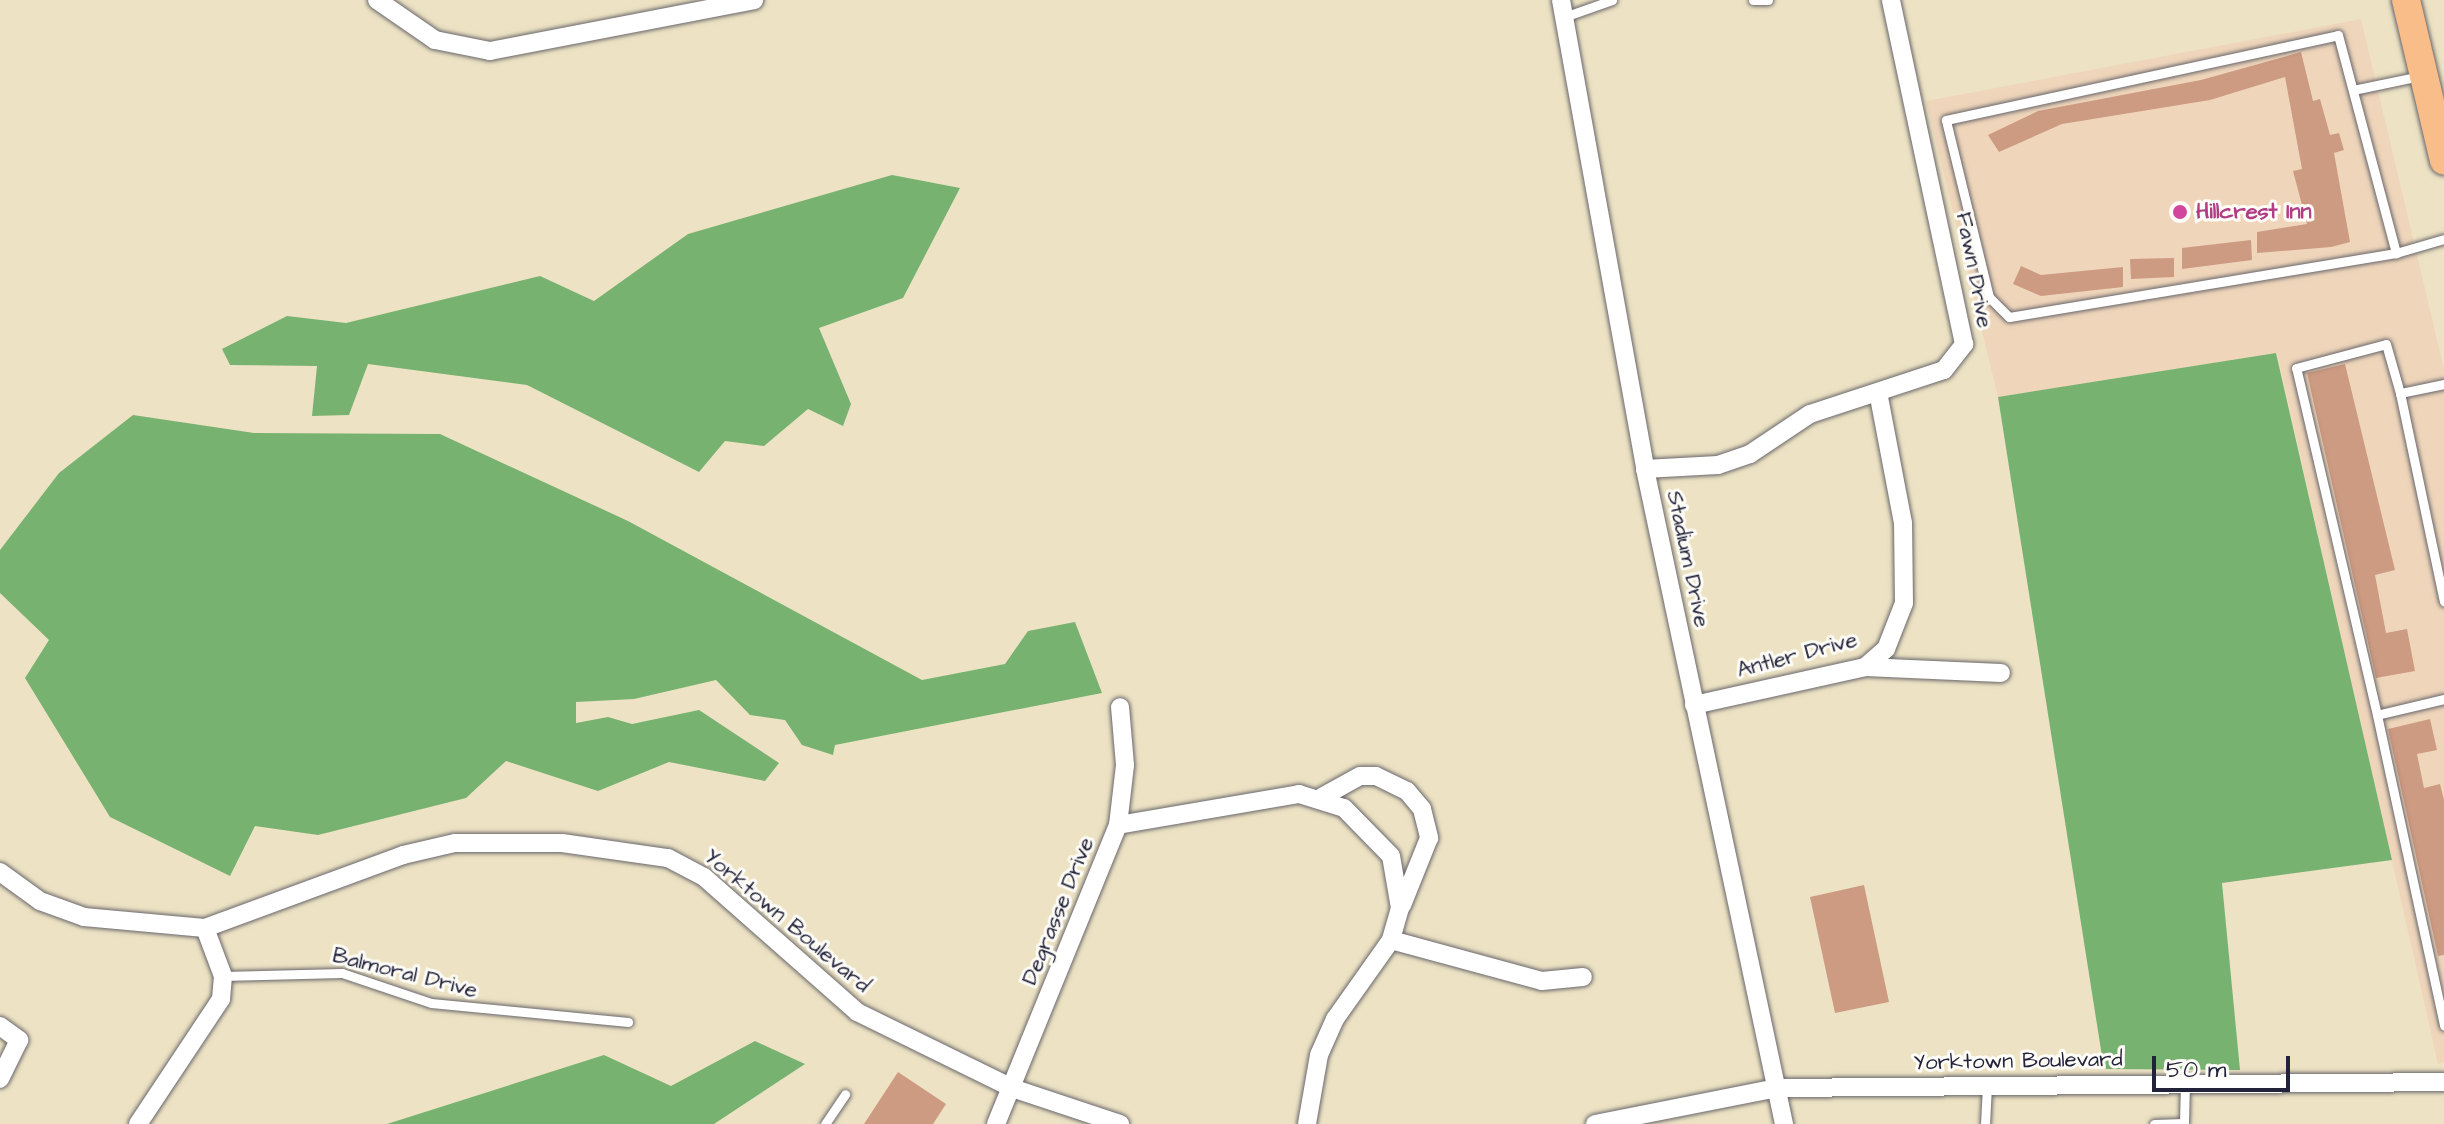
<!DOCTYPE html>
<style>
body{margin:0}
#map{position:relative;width:2444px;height:1124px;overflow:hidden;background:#ede3c4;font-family:"Architects Daughter",sans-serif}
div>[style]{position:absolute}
.built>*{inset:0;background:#efd6bb}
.forest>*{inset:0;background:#78b270}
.building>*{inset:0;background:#cd9a82}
.roads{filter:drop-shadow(0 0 2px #69666b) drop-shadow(0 0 2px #69666b)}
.lane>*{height:9px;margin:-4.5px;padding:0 4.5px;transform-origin:4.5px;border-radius:4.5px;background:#fff}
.street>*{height:18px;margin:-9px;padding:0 9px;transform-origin:9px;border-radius:9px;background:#fff}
.primary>*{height:28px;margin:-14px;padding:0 14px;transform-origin:14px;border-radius:14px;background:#f8bd89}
.dots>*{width:22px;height:22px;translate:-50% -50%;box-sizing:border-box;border:4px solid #fdfcf7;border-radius:50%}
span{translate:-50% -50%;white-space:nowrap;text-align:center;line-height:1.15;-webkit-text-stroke:6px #fdfcf7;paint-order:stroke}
.hotel-label{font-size:22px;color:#b23c85;font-weight:700}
.left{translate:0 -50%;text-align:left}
.street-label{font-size:22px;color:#22223b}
.scale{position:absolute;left:2152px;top:1056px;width:138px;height:36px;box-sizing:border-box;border:4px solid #22223b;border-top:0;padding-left:10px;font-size:24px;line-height:28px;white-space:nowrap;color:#22223b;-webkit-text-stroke:6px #fdfcf7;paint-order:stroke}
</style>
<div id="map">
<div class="built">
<i style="clip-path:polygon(2361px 19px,2444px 369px,2444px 1062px,2438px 1064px,2277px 353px,1998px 397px,1926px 101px)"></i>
</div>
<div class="forest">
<i style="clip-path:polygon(892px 175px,960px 188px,903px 298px,819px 328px,851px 404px,843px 426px,808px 409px,764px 446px,725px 441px,699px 472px,527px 385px,368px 364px,349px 415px,312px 416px,317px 366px,230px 365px,222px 349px,287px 316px,346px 323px,540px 276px,594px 301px,688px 234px)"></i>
<i style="clip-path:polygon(2276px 353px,2392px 860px,2222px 883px,2240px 1070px,2104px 1069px,1998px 397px)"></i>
<i style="clip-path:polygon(133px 415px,254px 433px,440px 434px,628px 521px,922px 680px,1005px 664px,1028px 631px,1075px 622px,1102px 693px,835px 745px,833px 755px,802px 745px,785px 720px,750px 715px,716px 680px,634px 699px,576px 702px,576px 723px,608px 717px,632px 724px,699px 710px,779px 763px,765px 781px,669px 762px,598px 791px,506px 761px,466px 798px,318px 835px,255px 826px,230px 876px,110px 817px,25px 678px,49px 640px,0 593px,0 550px,59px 473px)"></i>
<i style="clip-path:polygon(755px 1041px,805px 1064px,714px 1124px,387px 1124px,604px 1055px,671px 1086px)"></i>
</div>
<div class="building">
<i style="clip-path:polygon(2301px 52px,2313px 101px,2320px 99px,2330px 135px,2339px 133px,2344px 150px,2334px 153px,2350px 242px,2331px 247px,2257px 253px,2257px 232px,2307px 224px,2293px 171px,2302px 169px,2285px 77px,2210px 100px,2062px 124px,1999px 152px,1988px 135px,2038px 111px,2201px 80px)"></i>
<i style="clip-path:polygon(2251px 240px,2252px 260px,2182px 269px,2182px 248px)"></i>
<i style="clip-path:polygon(2174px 258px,2174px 277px,2131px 279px,2130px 259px)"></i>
<i style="clip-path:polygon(2021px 266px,2041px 275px,2123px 267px,2123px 287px,2041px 296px,2013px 284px)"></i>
<i style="clip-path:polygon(2345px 364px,2395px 570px,2375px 575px,2386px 633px,2407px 629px,2415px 671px,2376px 678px,2307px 373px)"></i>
<i style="clip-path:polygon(2430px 719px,2437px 750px,2417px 754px,2424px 788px,2440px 784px,2444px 800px,2444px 955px,2438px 956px,2388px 729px)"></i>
<i style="clip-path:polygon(1864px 885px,1889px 1002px,1835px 1013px,1810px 897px)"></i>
<i style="clip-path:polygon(898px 1072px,946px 1104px,933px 1124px,864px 1124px)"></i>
</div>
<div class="roads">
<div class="lane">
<i style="left:1753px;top:0;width:15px"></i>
<i style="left:1564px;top:17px;width:51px;rotate:-19.5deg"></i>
<i style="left:2338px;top:35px;width:226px;rotate:75.1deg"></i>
<i style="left:2396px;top:253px;width:392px;rotate:170.6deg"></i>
<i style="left:2009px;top:317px;width:28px;rotate:-135deg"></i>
<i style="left:1989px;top:297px;width:182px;rotate:-103.7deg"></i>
<i style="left:1946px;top:120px;width:401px;rotate:-12.2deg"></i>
<i style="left:2353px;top:90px;width:68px;rotate:-11.8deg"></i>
<i style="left:2396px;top:253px;width:50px;rotate:-16.3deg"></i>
<i style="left:2444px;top:384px;width:45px;rotate:168.4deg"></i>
<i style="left:2400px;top:393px;width:213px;rotate:78.1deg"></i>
<i style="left:2444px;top:699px;width:69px;rotate:166.6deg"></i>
<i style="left:2377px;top:715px;width:318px;rotate:77.8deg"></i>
<i style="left:2377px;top:715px;width:356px;rotate:-103.1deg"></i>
<i style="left:2296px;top:368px;width:93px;rotate:-14.9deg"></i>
<i style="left:2386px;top:344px;width:51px;rotate:74.1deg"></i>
<i style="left:223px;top:976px;width:119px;rotate:-1.4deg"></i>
<i style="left:342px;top:973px;width:94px;rotate:18.6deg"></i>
<i style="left:431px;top:1003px;width:198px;rotate:5.5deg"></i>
<i style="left:825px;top:1124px;width:36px;rotate:-56deg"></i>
<i style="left:1985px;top:1124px;width:39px;rotate:-87deg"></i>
<i style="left:2154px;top:1124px;width:30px;rotate:-2deg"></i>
<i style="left:2184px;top:1123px;width:40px;rotate:-88.6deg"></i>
</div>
<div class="street">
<i style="left:377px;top:0;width:70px;rotate:34.6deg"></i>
<i style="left:435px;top:40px;width:56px;rotate:11.3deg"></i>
<i style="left:490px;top:51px;width:269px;rotate:-10.9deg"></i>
<i style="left:1561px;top:0;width:476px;rotate:79.8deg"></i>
<i style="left:1645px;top:469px;width:670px;rotate:78.02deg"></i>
<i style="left:1645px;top:469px;width:73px;rotate:-3.1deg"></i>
<i style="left:1718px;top:465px;width:34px;rotate:-19deg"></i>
<i style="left:1750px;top:454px;width:72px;rotate:-33.7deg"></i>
<i style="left:1810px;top:414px;width:141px;rotate:-18.2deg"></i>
<i style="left:1944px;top:370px;width:33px;rotate:-52deg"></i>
<i style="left:1964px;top:344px;width:352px;rotate:-102deg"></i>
<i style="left:1865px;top:667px;width:136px;rotate:2.5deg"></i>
<i style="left:1694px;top:705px;width:175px;rotate:-12.5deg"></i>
<i style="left:1865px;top:667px;width:28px;rotate:-41deg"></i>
<i style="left:1886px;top:649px;width:49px;rotate:-68.6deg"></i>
<i style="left:1904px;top:603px;width:80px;rotate:-90.7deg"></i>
<i style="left:1903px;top:523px;width:133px;rotate:-100.8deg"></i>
<i style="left:1322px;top:797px;width:43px;rotate:-28.9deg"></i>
<i style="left:1360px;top:776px;width:16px"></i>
<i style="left:1376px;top:776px;width:34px;rotate:26deg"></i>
<i style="left:1407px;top:791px;width:23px;rotate:50deg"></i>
<i style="left:1422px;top:809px;width:30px;rotate:76deg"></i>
<i style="left:1429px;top:838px;width:72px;rotate:111.9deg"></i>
<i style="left:1118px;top:825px;width:184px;rotate:-9.7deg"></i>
<i style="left:1299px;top:794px;width:47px;rotate:17.3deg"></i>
<i style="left:1344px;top:808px;width:67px;rotate:45.6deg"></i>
<i style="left:1391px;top:856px;width:53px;rotate:80.2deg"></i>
<i style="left:1400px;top:908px;width:33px;rotate:106deg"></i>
<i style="left:1391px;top:940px;width:97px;rotate:125.3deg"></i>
<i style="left:1335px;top:1019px;width:39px;rotate:114deg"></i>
<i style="left:1319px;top:1055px;width:70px;rotate:99.9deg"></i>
<i style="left:0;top:872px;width:49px;rotate:35.9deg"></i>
<i style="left:40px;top:901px;width:47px;rotate:20deg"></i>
<i style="left:84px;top:917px;width:121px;rotate:5.2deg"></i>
<i style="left:205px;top:928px;width:211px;rotate:-20.2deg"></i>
<i style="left:403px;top:855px;width:53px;rotate:-13deg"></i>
<i style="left:455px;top:843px;width:107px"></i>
<i style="left:562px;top:843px;width:107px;rotate:8.1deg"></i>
<i style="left:668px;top:858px;width:41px;rotate:27.8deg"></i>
<i style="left:704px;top:877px;width:204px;rotate:41.4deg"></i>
<i style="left:857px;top:1012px;width:173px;rotate:26.1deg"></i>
<i style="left:1012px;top:1088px;width:114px;rotate:18.4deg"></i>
<i style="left:1391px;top:940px;width:156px;rotate:15.2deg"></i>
<i style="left:1542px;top:981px;width:41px;rotate:-5.6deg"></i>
<i style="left:0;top:1026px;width:24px;rotate:36deg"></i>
<i style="left:19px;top:1040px;width:43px;rotate:116deg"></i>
<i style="left:138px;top:1124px;width:150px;rotate:-56.4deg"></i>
<i style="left:221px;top:999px;width:23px;rotate:-85deg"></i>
<i style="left:223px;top:976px;width:51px;rotate:-110.6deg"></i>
<i style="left:996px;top:1124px;width:323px;rotate:-67.8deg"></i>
<i style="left:1118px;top:825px;width:60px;rotate:-83.3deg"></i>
<i style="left:1125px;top:765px;width:58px;rotate:-94.9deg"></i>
<i style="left:1595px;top:1124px;width:185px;rotate:-11.2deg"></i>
<i style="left:1776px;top:1088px;width:668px;rotate:-0.51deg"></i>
</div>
<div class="primary">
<i style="left:2406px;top:0;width:165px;rotate:76.7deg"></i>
</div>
</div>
<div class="dots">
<i style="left:2180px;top:212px;background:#d1479c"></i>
</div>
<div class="hotel-label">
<span class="left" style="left:2196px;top:212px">Hillcrest Inn</span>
</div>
<div class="street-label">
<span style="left:1974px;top:270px;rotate:79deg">Fawn Drive</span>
<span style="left:1688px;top:559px;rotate:78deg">Stadium Drive</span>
<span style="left:1797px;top:655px;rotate:-15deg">Antler Drive</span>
<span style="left:1058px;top:911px;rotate:-68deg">Degrasse Drive</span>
<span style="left:787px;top:921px;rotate:40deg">Yorktown Boulevard</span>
<span style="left:405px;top:973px;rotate:14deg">Balmoral Drive</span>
<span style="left:2018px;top:1061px;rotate:-1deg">Yorktown Boulevard</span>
</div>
<div class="scale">50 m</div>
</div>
